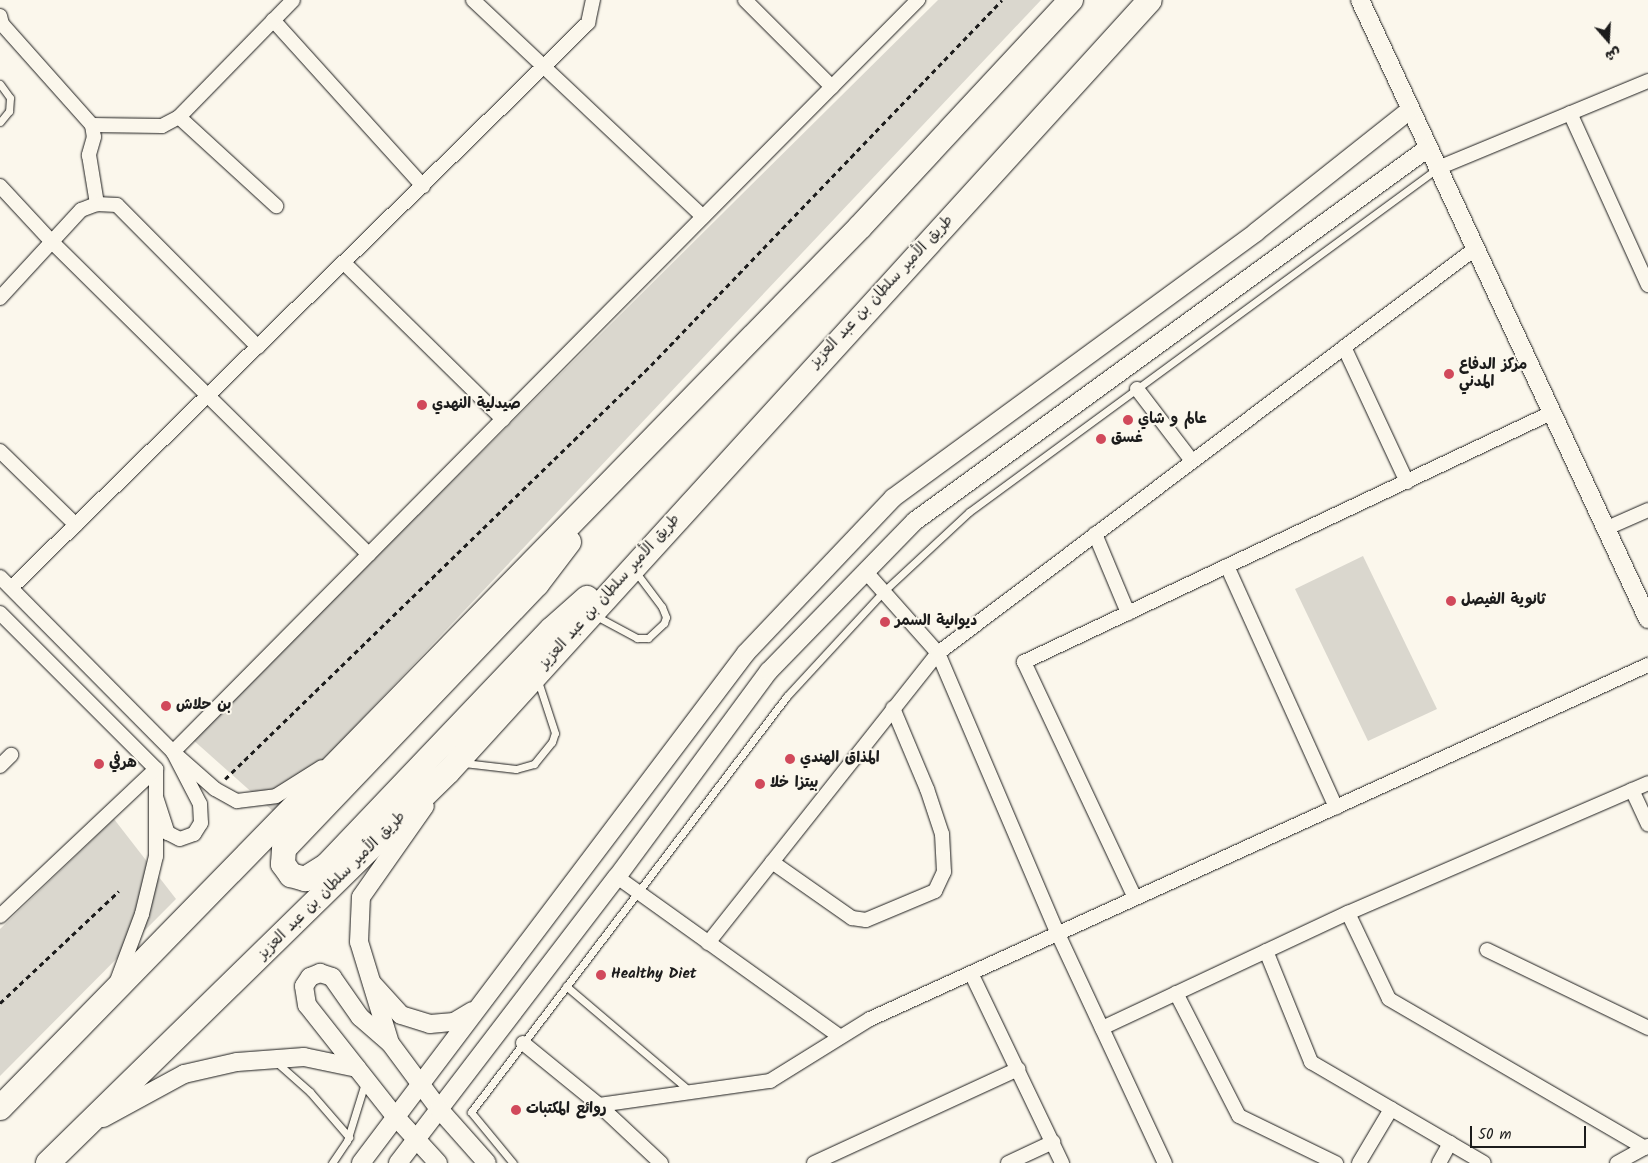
<!DOCTYPE html>
<meta charset="utf-8">
<style>
body{margin:0}
#map{position:relative;width:1648px;height:1163px;overflow:hidden;background:#fbf7ec;font-family:Kalam,"Playpen Sans Arabic",sans-serif}
div>[style]{position:absolute}
.green>*{inset:0;background:#dad7ce}
.path>*{height:2.5px;margin-top:-1.25px;transform-origin:0;background:repeating-linear-gradient(90deg,#1c1c1c 0 5px,transparent 0 9px)}
.roads{filter:drop-shadow(0 0 1px #1c1c1c) drop-shadow(0 0 1px #1c1c1c)}
.service>*{height:7px;margin:-3.5px;padding:0 3.5px;transform-origin:3.5px;border-radius:3.5px;background:#fbf7ec}
.minor>*{height:14px;margin:-7px;padding:0 7px;transform-origin:7px;border-radius:7px;background:#fbf7ec}
.tertiary>*{height:18px;margin:-9px;padding:0 9px;transform-origin:9px;border-radius:9px;background:#fbf7ec}
.trunk>*{height:24px;margin:-12px;padding:0 12px;transform-origin:12px;border-radius:12px;background:#fbf7ec}
.dots>*{width:14px;height:14px;translate:-50% -50%;box-sizing:border-box;border:2px solid #fbf7ec;border-radius:50%}
span{translate:-50% -50%;white-space:nowrap;text-align:center;line-height:1.15;-webkit-text-stroke:4px #fbf7ec;paint-order:stroke}
.street-label{font-size:15px;color:#1c1c1c}
.poi-label{font-size:15px;color:#1c1c1c;font-weight:700}
.left{translate:0 -50%;text-align:left}
.north{position:absolute;left:1583px;top:15px;width:50px;height:50px;-webkit-text-stroke:4px #fbf7ec;paint-order:stroke;rotate:161deg;font-size:14px;font-weight:700;line-height:20px;text-align:center;color:#1c1c1c}
.north::after{content:'';display:block;margin:auto;width:18px;height:22px;background:#1c1c1c;clip-path:polygon(50% 0,100% 100%,50% 72%,0 100%)}
.scale{position:absolute;left:1470px;top:1126px;width:116px;height:22px;box-sizing:border-box;border:2px solid #1c1c1c;border-top:0;padding-left:6px;font-size:15px;line-height:18px;white-space:nowrap;color:#1c1c1c;-webkit-text-stroke:4px #fbf7ec;paint-order:stroke}
</style>
<div id="map">
<div class="green">
<i style="clip-path:polygon(938px 0,1041px 0,274px 812px,192px 739px)"></i>
<i style="clip-path:polygon(1363px 556px,1437px 709px,1368px 741px,1295px 589px)"></i>
<i style="clip-path:polygon(114px 819px,176px 899px,0 1076px,0 929px)"></i>
</div>
<div class="path">
<i style="left:225px;top:779px;width:594px;rotate:-44.18deg"></i>
<i style="left:651px;top:365px;width:506px;rotate:-46.12deg"></i>
<i style="left:0;top:1003px;width:163px;rotate:-43.3deg"></i>
</div>
<div class="roads">
<div class="service">
<i style="left:0;top:84px;width:17px;rotate:54deg"></i>
<i style="left:10px;top:98px;width:13px;rotate:94deg"></i>
<i style="left:9px;top:111px;width:14px;rotate:129deg"></i>
<i style="left:596px;top:616px;width:47px;rotate:28.2deg"></i>
<i style="left:637px;top:638px;width:11px"></i>
<i style="left:648px;top:638px;width:22px;rotate:-43deg"></i>
<i style="left:664px;top:623px;width:6px;rotate:-72deg"></i>
<i style="left:666px;top:617px;width:11px;rotate:-112deg"></i>
<i style="left:662px;top:607px;width:45px;rotate:-126.9deg"></i>
<i style="left:464px;top:763px;width:52px;rotate:6.6deg"></i>
<i style="left:516px;top:769px;width:19px;rotate:-16deg"></i>
<i style="left:534px;top:764px;width:28px;rotate:-51deg"></i>
<i style="left:552px;top:742px;width:9px;rotate:-72deg"></i>
<i style="left:555px;top:733px;width:55px;rotate:-108.1deg"></i>
<i style="left:566px;top:986px;width:164px;rotate:40.3deg"></i>
<i style="left:275px;top:1061px;width:47px;rotate:41.5deg"></i>
<i style="left:310px;top:1092px;width:60px;rotate:49.1deg"></i>
<i style="left:332px;top:1163px;width:27px;rotate:-56deg"></i>
<i style="left:347px;top:1141px;width:61px;rotate:-72.8deg"></i>
<i style="left:513px;top:1163px;width:66px;rotate:-129.5deg"></i>
<i style="left:471px;top:1112px;width:522px;rotate:-52.78deg"></i>
<i style="left:787px;top:696px;width:143px;rotate:-47.3deg"></i>
<i style="left:884px;top:591px;width:116px;rotate:-42.9deg"></i>
<i style="left:969px;top:512px;width:582px;rotate:-36.26deg"></i>
</div>
<div class="minor">
<i style="left:473px;top:0;width:316px;rotate:43.3deg"></i>
<i style="left:745px;top:0;width:123px;rotate:45deg"></i>
<i style="left:0;top:16px;width:8px;rotate:76deg"></i>
<i style="left:2px;top:24px;width:135px;rotate:48.3deg"></i>
<i style="left:92px;top:125px;width:12px;rotate:81deg"></i>
<i style="left:94px;top:137px;width:19px;rotate:106deg"></i>
<i style="left:89px;top:155px;width:50px;rotate:80.7deg"></i>
<i style="left:273px;top:20px;width:224px;rotate:47.9deg"></i>
<i style="left:1570px;top:113px;width:189px;rotate:65.6deg"></i>
<i style="left:179px;top:117px;width:132px;rotate:42.5deg"></i>
<i style="left:92px;top:125px;width:70px;rotate:0.8deg"></i>
<i style="left:162px;top:126px;width:19px;rotate:-28deg"></i>
<i style="left:179px;top:117px;width:163px;rotate:-45.7deg"></i>
<i style="left:1438px;top:168px;width:227px;rotate:-22.5deg"></i>
<i style="left:0;top:186px;width:76px;rotate:47.1deg"></i>
<i style="left:52px;top:242px;width:445px;rotate:44.6deg"></i>
<i style="left:344px;top:263px;width:223px;rotate:44.5deg"></i>
<i style="left:0;top:298px;width:120px;rotate:-47.4deg"></i>
<i style="left:81px;top:210px;width:17px;rotate:-21deg"></i>
<i style="left:97px;top:204px;width:20px;rotate:3deg"></i>
<i style="left:117px;top:205px;width:200px;rotate:45.2deg"></i>
<i style="left:1344px;top:347px;width:149px;rotate:65deg"></i>
<i style="left:1137px;top:389px;width:91px;rotate:52.6deg"></i>
<i style="left:0;top:451px;width:106px;rotate:44.2deg"></i>
<i style="left:1607px;top:528px;width:45px;rotate:-23.7deg"></i>
<i style="left:1095px;top:534px;width:86px;rotate:67.3deg"></i>
<i style="left:1227px;top:566px;width:265px;rotate:65.7deg"></i>
<i style="left:866px;top:572px;width:108px;rotate:48.4deg"></i>
<i style="left:938px;top:653px;width:306px;rotate:66.9deg"></i>
<i style="left:1058px;top:934px;width:253px;rotate:65deg"></i>
<i style="left:0;top:577px;width:246px;rotate:45.3deg"></i>
<i style="left:173px;top:752px;width:56px;rotate:41.4deg"></i>
<i style="left:215px;top:789px;width:25px;rotate:29deg"></i>
<i style="left:237px;top:801px;width:39px;rotate:-7deg"></i>
<i style="left:276px;top:796px;width:54px;rotate:-32.2deg"></i>
<i style="left:11px;top:588px;width:808px;rotate:-44.4deg"></i>
<i style="left:588px;top:23px;width:24px;rotate:-78deg"></i>
<i style="left:0;top:613px;width:221px;rotate:45deg"></i>
<i style="left:156px;top:769px;width:87px;rotate:90deg"></i>
<i style="left:156px;top:856px;width:60px;rotate:103.6deg"></i>
<i style="left:142px;top:914px;width:72px;rotate:110.5deg"></i>
<i style="left:0;top:766px;width:16px;rotate:-45deg"></i>
<i style="left:1632px;top:790px;width:38px;rotate:65deg"></i>
<i style="left:156px;top:797px;width:38px;rotate:72deg"></i>
<i style="left:168px;top:833px;width:13px;rotate:27deg"></i>
<i style="left:180px;top:839px;width:15px;rotate:-20deg"></i>
<i style="left:194px;top:834px;width:13px;rotate:-58deg"></i>
<i style="left:201px;top:823px;width:19px;rotate:-93deg"></i>
<i style="left:200px;top:804px;width:59px;rotate:-117.4deg"></i>
<i style="left:173px;top:752px;width:1059px;rotate:-45.27deg"></i>
<i style="left:772px;top:862px;width:98px;rotate:35deg"></i>
<i style="left:852px;top:918px;width:14px;rotate:8deg"></i>
<i style="left:866px;top:920px;width:75px;rotate:-22.8deg"></i>
<i style="left:935px;top:891px;width:21px;rotate:-65deg"></i>
<i style="left:944px;top:872px;width:38px;rotate:-93deg"></i>
<i style="left:942px;top:834px;width:47px;rotate:-108.4deg"></i>
<i style="left:927px;top:789px;width:88px;rotate:-112.8deg"></i>
<i style="left:617px;top:877px;width:273px;rotate:35.6deg"></i>
<i style="left:1135px;top:898px;width:261px;rotate:-115.2deg"></i>
<i style="left:1024px;top:662px;width:585px;rotate:-25.29deg"></i>
<i style="left:1348px;top:913px;width:95px;rotate:64.5deg"></i>
<i style="left:1389px;top:999px;width:296px;rotate:30.2deg"></i>
<i style="left:0;top:916px;width:214px;rotate:-43.3deg"></i>
<i style="left:708px;top:943px;width:370px;rotate:-51.6deg"></i>
<i style="left:938px;top:653px;width:673px;rotate:-36.97deg"></i>
<i style="left:1487px;top:950px;width:179px;rotate:25.8deg"></i>
<i style="left:1266px;top:951px;width:120px;rotate:67.9deg"></i>
<i style="left:1311px;top:1062px;width:200px;rotate:30.3deg"></i>
<i style="left:971px;top:973px;width:211px;rotate:64.4deg"></i>
<i style="left:1176px;top:993px;width:138px;rotate:62.9deg"></i>
<i style="left:1239px;top:1116px;width:108px;rotate:25.9deg"></i>
<i style="left:1102px;top:1028px;width:272px;rotate:-25.1deg"></i>
<i style="left:1348px;top:913px;width:327px;rotate:-23.4deg"></i>
<i style="left:523px;top:1043px;width:98px;rotate:39.2deg"></i>
<i style="left:599px;top:1105px;width:85px;rotate:43.1deg"></i>
<i style="left:599px;top:1105px;width:173px;rotate:-8deg"></i>
<i style="left:770px;top:1081px;width:118px;rotate:-31.8deg"></i>
<i style="left:870px;top:1019px;width:855px;rotate:-24.47deg"></i>
<i style="left:814px;top:1163px;width:225px;rotate:-24.7deg"></i>
<i style="left:1008px;top:1163px;width:50px;rotate:-25deg"></i>
<i style="left:1359px;top:1163px;width:63px;rotate:-59.3deg"></i>
<i style="left:1439px;top:1163px;width:23px;rotate:-61deg"></i>
<i style="left:1617px;top:1163px;width:35px;rotate:-29deg"></i>
</div>
<div class="tertiary">
<i style="left:1360px;top:0;width:683px;rotate:65.05deg"></i>
<i style="left:372px;top:983px;width:43px;rotate:47.8deg"></i>
<i style="left:401px;top:1015px;width:30px;rotate:17deg"></i>
<i style="left:430px;top:1024px;width:24px;rotate:-5deg"></i>
<i style="left:454px;top:1022px;width:21px;rotate:-31deg"></i>
<i style="left:389px;top:1040px;width:102px;rotate:-107deg"></i>
<i style="left:359px;top:942px;width:45px;rotate:-87.5deg"></i>
<i style="left:361px;top:897px;width:111px;rotate:-54.9deg"></i>
<i style="left:103px;top:1118px;width:92px;rotate:-28.5deg"></i>
<i style="left:184px;top:1074px;width:54px;rotate:-12.8deg"></i>
<i style="left:237px;top:1062px;width:67px;rotate:-4.3deg"></i>
<i style="left:304px;top:1057px;width:54px;rotate:11.7deg"></i>
<i style="left:361px;top:1163px;width:639px;rotate:-52.95deg"></i>
<i style="left:746px;top:653px;width:214px;rotate:-46.5deg"></i>
<i style="left:893px;top:498px;width:450px;rotate:-36.2deg"></i>
<i style="left:1256px;top:232px;width:196px;rotate:-38.4deg"></i>
<i style="left:398px;top:1163px;width:360px;rotate:-52.6deg"></i>
<i style="left:617px;top:877px;width:256px;rotate:-53.6deg"></i>
<i style="left:769px;top:671px;width:209px;rotate:-45.8deg"></i>
<i style="left:915px;top:521px;width:634px;rotate:-36.02deg"></i>
<i style="left:438px;top:1163px;width:65px;rotate:-132.5deg"></i>
<i style="left:394px;top:1115px;width:140px;rotate:-128.3deg"></i>
<i style="left:307px;top:1005px;width:19px;rotate:-99deg"></i>
<i style="left:304px;top:986px;width:11px;rotate:-56deg"></i>
<i style="left:310px;top:977px;width:11px;rotate:-22deg"></i>
<i style="left:320px;top:973px;width:13px;rotate:18deg"></i>
<i style="left:332px;top:977px;width:49px;rotate:55deg"></i>
<i style="left:360px;top:1017px;width:40px;rotate:41deg"></i>
<i style="left:390px;top:1043px;width:82px;rotate:53.4deg"></i>
<i style="left:439px;top:1109px;width:72px;rotate:48.4deg"></i>
</div>
<div class="trunk">
<i style="left:569px;top:542px;width:53px;rotate:127.3deg"></i>
<i style="left:537px;top:584px;width:366px;rotate:133.7deg"></i>
<i style="left:284px;top:849px;width:15px;rotate:94deg"></i>
<i style="left:283px;top:864px;width:14px;rotate:54deg"></i>
<i style="left:291px;top:875px;width:15px;rotate:16deg"></i>
<i style="left:305px;top:879px;width:25px;rotate:-32deg"></i>
<i style="left:326px;top:866px;width:327px;rotate:-46.4deg"></i>
<i style="left:552px;top:629px;width:47px;rotate:-41.5deg"></i>
<i style="left:0;top:1108px;width:1231px;rotate:-45.69deg"></i>
<i style="left:860px;top:227px;width:310px;rotate:-47.1deg"></i>
<i style="left:48px;top:1163px;width:559px;rotate:-44.35deg"></i>
<i style="left:448px;top:772px;width:1043px;rotate:-47.72deg"></i>
</div>
</div>
<div class="dots">
<i style="left:1449px;top:374px;background:#d1495b"></i>
<i style="left:422px;top:405px;background:#d1495b"></i>
<i style="left:1128px;top:420px;background:#d1495b"></i>
<i style="left:1101px;top:439px;background:#d1495b"></i>
<i style="left:1451px;top:601px;background:#d1495b"></i>
<i style="left:885px;top:622px;background:#d1495b"></i>
<i style="left:166px;top:706px;background:#d1495b"></i>
<i style="left:790px;top:759px;background:#d1495b"></i>
<i style="left:99px;top:764px;background:#d1495b"></i>
<i style="left:760px;top:784px;background:#d1495b"></i>
<i style="left:601px;top:975px;background:#d1495b"></i>
<i style="left:516px;top:1110px;background:#d1495b"></i>
</div>
<div class="street-label">
<span style="left:882px;top:292px;rotate:-47deg">طريق الأمير سلطان بن عبد العزيز</span>
<span style="left:610px;top:592px;rotate:-48deg">طريق الأمير سلطان بن عبد العزيز</span>
<span style="left:332px;top:886px;rotate:-45deg">طريق الأمير سلطان بن عبد العزيز</span>
</div>
<div class="poi-label">
<span class="left" style="left:1459px;top:374px">مركز الدفاع<br>المدني</span>
<span class="left" style="left:432px;top:405px">صيدلية النهدي</span>
<span class="left" style="left:1138px;top:420px">عالم و شاي</span>
<span class="left" style="left:1111px;top:439px">غسق</span>
<span class="left" style="left:1461px;top:601px">ثانوية الفيصل</span>
<span class="left" style="left:895px;top:622px">ديوانية السمر</span>
<span class="left" style="left:176px;top:706px">بن حلاش</span>
<span class="left" style="left:800px;top:759px">المذاق الهندي</span>
<span class="left" style="left:109px;top:764px">هرفي</span>
<span class="left" style="left:770px;top:784px">بيتزا خلا</span>
<span class="left" style="left:611px;top:975px">Healthy Diet</span>
<span class="left" style="left:526px;top:1110px">روائع المكتبات</span>
</div>
<div class="north">ش</div>
<div class="scale">50 m</div>
</div>
